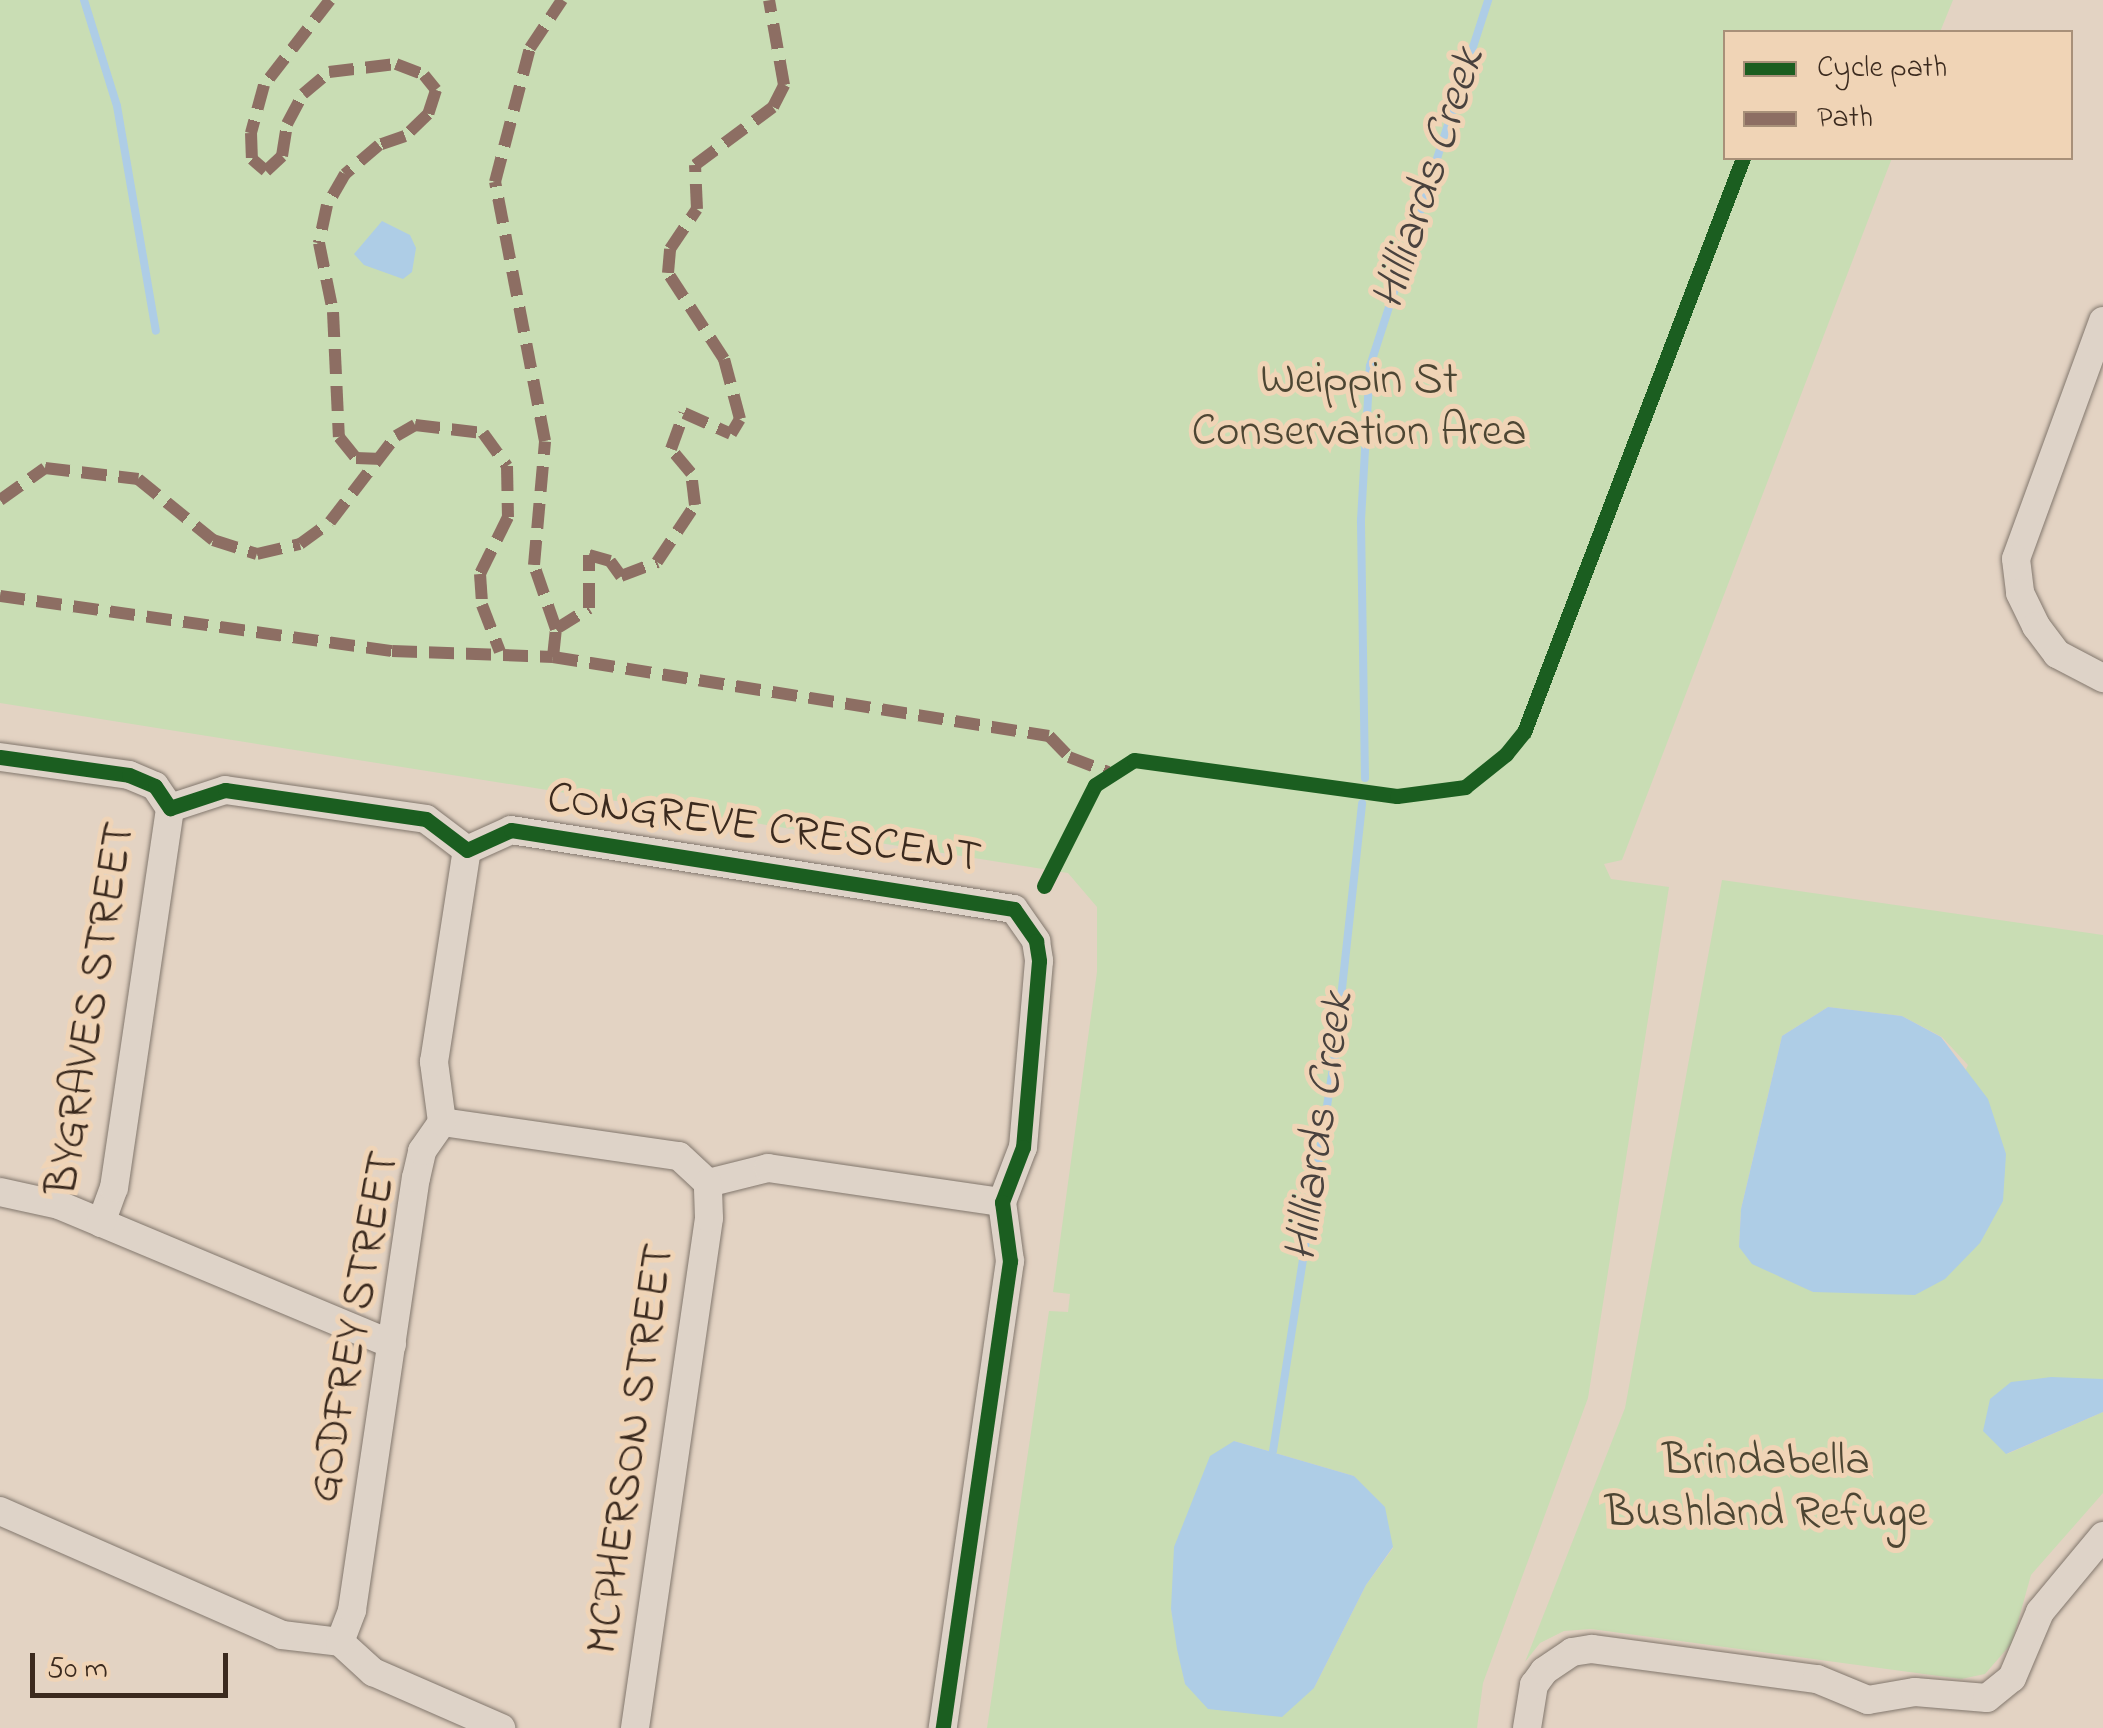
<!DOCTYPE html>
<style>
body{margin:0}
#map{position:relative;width:2103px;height:1728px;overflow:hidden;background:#e3d3c3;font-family:"Indie Flower",sans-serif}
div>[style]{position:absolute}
.green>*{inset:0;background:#c9ddb4}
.water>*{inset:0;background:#aecde6}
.stream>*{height:8px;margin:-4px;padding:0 4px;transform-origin:4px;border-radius:4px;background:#aecde6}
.roads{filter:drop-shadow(0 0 2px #82776d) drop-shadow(0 0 2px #82776d)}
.minor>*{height:28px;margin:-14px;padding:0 14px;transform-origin:14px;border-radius:14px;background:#ded3c8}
.quiet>*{height:12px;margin-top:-6px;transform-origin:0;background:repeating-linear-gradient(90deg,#8d6e63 0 25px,transparent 0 37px)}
.cycleway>*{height:15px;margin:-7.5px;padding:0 7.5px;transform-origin:7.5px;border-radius:7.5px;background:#1b5e20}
span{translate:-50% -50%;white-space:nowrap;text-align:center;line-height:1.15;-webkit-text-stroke:10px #f0d4b6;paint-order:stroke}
.park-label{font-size:45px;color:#4d4633}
.street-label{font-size:45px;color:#3b2a1e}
.water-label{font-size:48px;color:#49423e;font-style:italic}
.legend{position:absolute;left:1723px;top:30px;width:350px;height:130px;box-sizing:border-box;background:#f0d4b6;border:2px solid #a89079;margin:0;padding:12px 18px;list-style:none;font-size:30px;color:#3b2a1e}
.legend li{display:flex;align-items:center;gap:20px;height:50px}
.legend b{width:50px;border:2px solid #a89079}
.scale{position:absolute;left:30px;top:1653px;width:198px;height:45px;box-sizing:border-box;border:5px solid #3b2a1e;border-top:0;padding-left:12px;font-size:30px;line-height:35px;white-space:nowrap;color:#3b2a1e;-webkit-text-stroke:8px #f0d4b6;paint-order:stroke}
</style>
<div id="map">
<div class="green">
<i style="clip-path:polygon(evenodd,0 0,1953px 0,1940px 32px,1726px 32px,1726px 158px,1892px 158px,1622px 860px,1604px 864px,1611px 879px,1669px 887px,1588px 1398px,1483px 1683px,1477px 1728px,987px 1728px,1049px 1311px,1068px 1312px,1070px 1294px,1053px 1292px,1097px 972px,1097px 907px,1068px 873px,0 703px,0 0,1234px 1441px,1354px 1476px,1393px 1548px,1366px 1585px,1314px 1688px,1185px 1684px,1171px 1609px,1234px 1441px)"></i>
<i style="clip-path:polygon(evenodd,1722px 880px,2103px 935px,2103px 1379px,2080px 1379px,2007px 1454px,2103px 1412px,2103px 1493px,2031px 1575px,2012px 1643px,1985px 1674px,1961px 1679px,1591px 1629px,1564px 1631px,1540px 1643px,1525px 1662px,1625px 1408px,1722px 880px,1828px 1007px,1902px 1016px,1942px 1037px,1968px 1065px,1859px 1292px,1813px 1292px,1739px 1247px,1741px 1209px,1782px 1036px,1828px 1007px)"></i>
</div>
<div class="water">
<i style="clip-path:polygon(382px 221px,410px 235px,416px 248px,412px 272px,403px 279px,364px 265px,354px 254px)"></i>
<i style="clip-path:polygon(1828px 1007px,1902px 1016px,1941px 1037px,1988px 1099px,2006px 1154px,2003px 1201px,1980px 1243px,1945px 1279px,1915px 1295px,1813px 1292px,1752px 1264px,1739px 1247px,1741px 1209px,1782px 1036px)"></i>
<i style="clip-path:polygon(2051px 1377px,2103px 1379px,2103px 1412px,2006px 1454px,1983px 1431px,1990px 1399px,2011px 1382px)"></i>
<i style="clip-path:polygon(1234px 1441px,1354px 1476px,1385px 1507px,1393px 1547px,1366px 1585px,1314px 1688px,1282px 1717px,1208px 1709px,1185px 1684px,1177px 1649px,1171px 1609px,1174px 1547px,1210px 1456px)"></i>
</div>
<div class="stream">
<i style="left:84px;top:0;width:111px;rotate:72.7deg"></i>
<i style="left:117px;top:106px;width:228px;rotate:80.2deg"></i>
<i style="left:1365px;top:778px;width:258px;rotate:-90.9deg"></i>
<i style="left:1361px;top:520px;width:154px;rotate:-86.7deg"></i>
<i style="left:1370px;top:366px;width:385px;rotate:-72.1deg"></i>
<i style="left:1273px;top:1451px;width:403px;rotate:-81.1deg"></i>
<i style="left:1335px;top:1053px;width:251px;rotate:-83.8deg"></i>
</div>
<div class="roads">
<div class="minor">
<i style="left:2103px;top:321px;width:253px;rotate:110.1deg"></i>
<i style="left:2016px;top:559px;width:34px;rotate:83deg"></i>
<i style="left:2020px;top:593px;width:37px;rotate:64deg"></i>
<i style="left:2036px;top:626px;width:35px;rotate:53deg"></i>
<i style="left:2057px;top:654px;width:52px;rotate:27.6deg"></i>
<i style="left:0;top:757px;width:130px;rotate:7.9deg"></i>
<i style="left:129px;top:775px;width:28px;rotate:23deg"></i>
<i style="left:155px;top:786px;width:27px;rotate:56deg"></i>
<i style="left:170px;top:808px;width:58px;rotate:-18.1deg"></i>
<i style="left:225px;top:790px;width:203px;rotate:8.2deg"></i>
<i style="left:426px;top:819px;width:51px;rotate:37.1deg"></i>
<i style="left:467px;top:850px;width:48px;rotate:-24.4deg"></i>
<i style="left:511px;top:830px;width:509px;rotate:8.93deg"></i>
<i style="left:1014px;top:909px;width:39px;rotate:55deg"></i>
<i style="left:1036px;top:941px;width:20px;rotate:81deg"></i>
<i style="left:1039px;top:961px;width:187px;rotate:94.9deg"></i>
<i style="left:1023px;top:1147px;width:59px;rotate:110.9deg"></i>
<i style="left:1002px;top:1202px;width:60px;rotate:82.3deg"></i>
<i style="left:1010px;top:1261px;width:472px;rotate:98.2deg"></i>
<i style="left:442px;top:1122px;width:239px;rotate:8.2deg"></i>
<i style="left:679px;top:1156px;width:40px;rotate:43deg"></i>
<i style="left:708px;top:1183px;width:62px;rotate:-14deg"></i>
<i style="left:768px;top:1168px;width:236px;rotate:8.3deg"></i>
<i style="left:0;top:1192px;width:60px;rotate:12.4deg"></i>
<i style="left:59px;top:1205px;width:361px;rotate:22.7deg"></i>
<i style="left:101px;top:1223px;width:37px;rotate:-70deg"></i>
<i style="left:114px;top:1188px;width:384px;rotate:-81.6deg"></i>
<i style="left:0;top:1511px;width:308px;rotate:23.7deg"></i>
<i style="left:282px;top:1635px;width:58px;rotate:6.9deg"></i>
<i style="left:340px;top:1642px;width:45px;rotate:42.3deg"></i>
<i style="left:373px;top:1672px;width:140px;rotate:23.6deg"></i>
<i style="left:340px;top:1642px;width:34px;rotate:-69deg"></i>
<i style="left:352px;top:1610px;width:437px;rotate:-81.6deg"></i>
<i style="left:416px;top:1178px;width:28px;rotate:-77deg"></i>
<i style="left:422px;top:1151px;width:35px;rotate:-55deg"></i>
<i style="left:442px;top:1122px;width:61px;rotate:-97.6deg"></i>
<i style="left:434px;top:1062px;width:215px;rotate:-81.2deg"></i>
<i style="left:635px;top:1728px;width:515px;rotate:-81.74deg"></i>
<i style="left:709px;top:1218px;width:35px;rotate:-92deg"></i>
<i style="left:1527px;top:1728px;width:44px;rotate:-80.8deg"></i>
<i style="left:1534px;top:1685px;width:17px;rotate:-54deg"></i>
<i style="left:1544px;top:1671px;width:34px;rotate:-34deg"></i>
<i style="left:1572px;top:1652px;width:20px;rotate:-9deg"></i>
<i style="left:1592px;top:1649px;width:227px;rotate:7.6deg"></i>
<i style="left:1817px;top:1679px;width:55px;rotate:22.4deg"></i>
<i style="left:1868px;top:1700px;width:48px;rotate:-9.7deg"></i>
<i style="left:1915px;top:1692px;width:72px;rotate:4.8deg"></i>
<i style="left:1987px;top:1698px;width:32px;rotate:-39deg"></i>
<i style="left:2012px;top:1678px;width:72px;rotate:-67deg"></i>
<i style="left:2040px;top:1612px;width:99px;rotate:-50.3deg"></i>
</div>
</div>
<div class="quiet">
<i style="left:330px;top:0;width:108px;rotate:127.8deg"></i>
<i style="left:264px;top:85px;width:50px;rotate:105.2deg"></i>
<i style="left:251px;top:133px;width:26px;rotate:88deg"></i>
<i style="left:252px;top:159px;width:18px;rotate:41deg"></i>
<i style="left:266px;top:171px;width:22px;rotate:-43deg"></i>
<i style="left:282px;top:156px;width:32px;rotate:-81deg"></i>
<i style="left:287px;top:124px;width:34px;rotate:-62deg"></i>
<i style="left:303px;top:94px;width:34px;rotate:-40deg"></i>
<i style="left:329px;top:72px;width:67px;rotate:-6.8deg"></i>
<i style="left:396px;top:64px;width:30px;rotate:21deg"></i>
<i style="left:424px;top:75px;width:19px;rotate:51deg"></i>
<i style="left:436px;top:90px;width:25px;rotate:108deg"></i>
<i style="left:428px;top:114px;width:32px;rotate:136deg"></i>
<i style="left:405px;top:136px;width:28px;rotate:161deg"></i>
<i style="left:379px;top:145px;width:45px;rotate:139.5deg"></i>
<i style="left:345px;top:174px;width:36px;rotate:120deg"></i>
<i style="left:327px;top:205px;width:39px;rotate:102deg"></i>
<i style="left:319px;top:243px;width:70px;rotate:78.5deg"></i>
<i style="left:333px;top:312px;width:125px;rotate:87.3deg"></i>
<i style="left:339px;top:437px;width:27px;rotate:51deg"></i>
<i style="left:356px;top:458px;width:26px;rotate:2deg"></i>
<i style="left:0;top:500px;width:55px;rotate:-35.4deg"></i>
<i style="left:45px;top:468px;width:94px;rotate:6.7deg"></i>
<i style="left:138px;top:479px;width:97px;rotate:39.1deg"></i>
<i style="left:213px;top:540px;width:46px;rotate:17.7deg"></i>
<i style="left:257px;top:554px;width:44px;rotate:-13.1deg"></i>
<i style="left:300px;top:544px;width:37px;rotate:-36deg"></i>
<i style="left:330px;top:522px;width:108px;rotate:-52.5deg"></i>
<i style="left:396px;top:436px;width:22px;rotate:-30deg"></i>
<i style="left:415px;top:425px;width:68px;rotate:6.7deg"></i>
<i style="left:483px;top:433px;width:41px;rotate:54deg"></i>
<i style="left:507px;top:466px;width:51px;rotate:88.9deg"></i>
<i style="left:508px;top:517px;width:64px;rotate:116.2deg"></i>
<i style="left:480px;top:574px;width:31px;rotate:86deg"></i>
<i style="left:482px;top:605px;width:50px;rotate:69deg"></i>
<i style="left:0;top:596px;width:396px;rotate:8deg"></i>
<i style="left:392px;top:651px;width:161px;rotate:2.1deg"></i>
<i style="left:553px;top:657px;width:502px;rotate:9.05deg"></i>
<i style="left:1049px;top:736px;width:29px;rotate:46deg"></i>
<i style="left:1069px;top:757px;width:42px;rotate:21deg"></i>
<i style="left:556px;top:629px;width:39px;rotate:-32deg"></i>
<i style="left:589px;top:608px;width:53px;rotate:-90deg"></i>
<i style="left:589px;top:555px;width:22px;rotate:16deg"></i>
<i style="left:610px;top:561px;width:19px;rotate:54deg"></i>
<i style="left:621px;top:576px;width:39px;rotate:-21deg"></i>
<i style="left:657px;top:562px;width:69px;rotate:-56.3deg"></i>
<i style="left:695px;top:505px;width:32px;rotate:-97deg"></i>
<i style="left:691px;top:473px;width:31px;rotate:-130deg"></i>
<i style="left:671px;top:449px;width:38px;rotate:-70deg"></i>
<i style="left:684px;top:413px;width:51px;rotate:24.1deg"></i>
<i style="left:731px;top:434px;width:17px;rotate:-59deg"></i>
<i style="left:740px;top:419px;width:62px;rotate:-104.9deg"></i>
<i style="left:724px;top:359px;width:103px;rotate:-123.1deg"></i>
<i style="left:668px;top:273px;width:24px;rotate:-85deg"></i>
<i style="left:670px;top:249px;width:48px;rotate:-56deg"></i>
<i style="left:697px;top:209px;width:44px;rotate:-92.6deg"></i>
<i style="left:695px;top:165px;width:97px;rotate:-36.6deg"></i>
<i style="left:773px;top:107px;width:25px;rotate:-63deg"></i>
<i style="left:784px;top:85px;width:86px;rotate:-100deg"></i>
<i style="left:553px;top:657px;width:28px;rotate:-84deg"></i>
<i style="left:556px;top:629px;width:68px;rotate:-109deg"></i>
<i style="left:534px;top:565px;width:124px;rotate:-84.9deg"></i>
<i style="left:545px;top:441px;width:264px;rotate:-100.9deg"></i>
<i style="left:495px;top:182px;width:138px;rotate:-75.4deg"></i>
<i style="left:530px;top:48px;width:58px;rotate:-56.3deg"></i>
</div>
<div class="cycleway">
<i style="left:0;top:757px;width:130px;rotate:7.9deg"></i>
<i style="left:129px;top:775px;width:28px;rotate:23deg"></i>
<i style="left:155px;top:786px;width:27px;rotate:56deg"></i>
<i style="left:170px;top:808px;width:58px;rotate:-18.1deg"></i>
<i style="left:225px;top:790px;width:203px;rotate:8.2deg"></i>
<i style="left:426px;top:819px;width:51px;rotate:37.1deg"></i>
<i style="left:467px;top:850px;width:48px;rotate:-24.4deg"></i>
<i style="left:511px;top:830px;width:509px;rotate:8.93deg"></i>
<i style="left:1014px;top:909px;width:39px;rotate:55deg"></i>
<i style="left:1036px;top:941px;width:20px;rotate:81deg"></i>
<i style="left:1039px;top:961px;width:187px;rotate:94.9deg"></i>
<i style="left:1023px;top:1147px;width:59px;rotate:110.9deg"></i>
<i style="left:1002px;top:1202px;width:60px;rotate:82.3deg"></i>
<i style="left:1010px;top:1261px;width:472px;rotate:98.2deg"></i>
<i style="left:1044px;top:886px;width:113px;rotate:-63.2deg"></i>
<i style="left:1095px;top:785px;width:46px;rotate:-32.7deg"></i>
<i style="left:1134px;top:760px;width:265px;rotate:7.8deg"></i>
<i style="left:1397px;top:796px;width:69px;rotate:-7.5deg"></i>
<i style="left:1465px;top:787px;width:53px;rotate:-38.8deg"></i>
<i style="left:1506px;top:754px;width:28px;rotate:-51deg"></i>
<i style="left:1524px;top:732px;width:614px;rotate:-69.12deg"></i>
</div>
<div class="park-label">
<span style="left:1359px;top:408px">Weippin St<br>Conservation Area</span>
<span style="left:1766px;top:1489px">Brindabella<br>Bushland Refuge</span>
</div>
<div class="street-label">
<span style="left:764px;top:830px;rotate:8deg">CONGREVE CRESCENT</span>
<span style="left:93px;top:1009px;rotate:-81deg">BYGRAVES STREET</span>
<span style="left:356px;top:1327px;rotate:-80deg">GODFREY STREET</span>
<span style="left:633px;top:1449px;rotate:-82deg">MCPHERSON STREET</span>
</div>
<div class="water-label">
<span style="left:1430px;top:179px;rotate:-72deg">Hilliards Creek</span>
<span style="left:1321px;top:1127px;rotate:-82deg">Hilliards Creek</span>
</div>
<ul class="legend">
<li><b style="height:12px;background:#1b5e20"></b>Cycle path</li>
<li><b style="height:12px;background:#8d6e63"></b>Path</li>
</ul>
<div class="scale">50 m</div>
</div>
